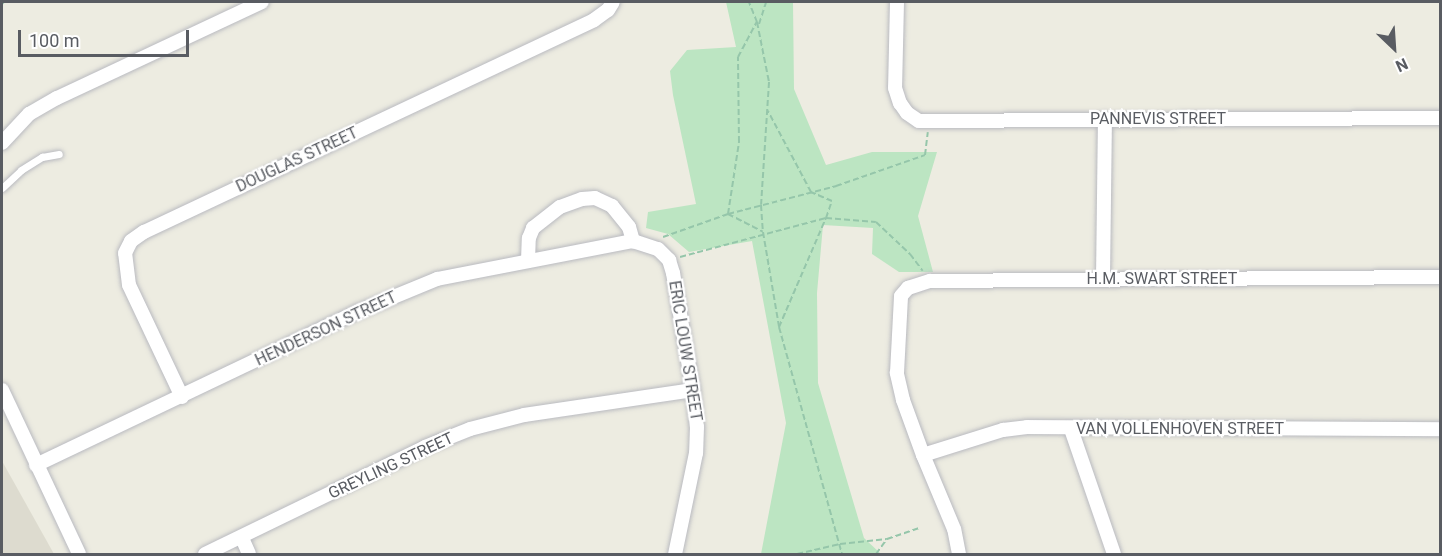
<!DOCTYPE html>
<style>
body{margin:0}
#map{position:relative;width:1442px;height:556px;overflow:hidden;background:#edece1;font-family:Roboto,sans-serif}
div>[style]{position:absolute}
.education>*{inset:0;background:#dddbcf}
.green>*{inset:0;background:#bce5c2}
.path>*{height:2px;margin-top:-1px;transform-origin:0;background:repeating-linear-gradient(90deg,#95c6aa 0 6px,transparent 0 9px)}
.roads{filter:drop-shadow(0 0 2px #b9bac0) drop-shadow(0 0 2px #b9bac0)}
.service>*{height:7px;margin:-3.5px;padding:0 3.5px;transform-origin:3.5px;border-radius:3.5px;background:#fff}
.minor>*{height:14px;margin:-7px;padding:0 7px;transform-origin:7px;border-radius:7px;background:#fff}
span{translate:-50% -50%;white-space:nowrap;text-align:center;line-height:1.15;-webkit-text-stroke:4.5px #fff;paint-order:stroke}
.street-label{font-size:16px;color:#595c62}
.frame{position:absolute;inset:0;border:3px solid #595c62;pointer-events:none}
.north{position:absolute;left:1364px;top:18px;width:60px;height:60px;-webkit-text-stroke:4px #fff;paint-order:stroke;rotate:155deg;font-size:16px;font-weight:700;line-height:24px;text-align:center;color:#595c62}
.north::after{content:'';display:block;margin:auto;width:21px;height:27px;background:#595c62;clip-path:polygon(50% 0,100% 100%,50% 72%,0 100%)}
.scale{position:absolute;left:18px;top:30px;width:171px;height:27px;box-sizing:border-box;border:3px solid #595c62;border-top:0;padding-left:8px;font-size:18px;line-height:21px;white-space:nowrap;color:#595c62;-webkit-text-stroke:4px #fff;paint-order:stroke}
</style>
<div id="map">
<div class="education">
<i style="clip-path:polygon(2px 461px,54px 554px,2px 554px)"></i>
</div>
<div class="green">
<i style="clip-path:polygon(726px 2px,793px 2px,794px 89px,826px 165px,872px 152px,937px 152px,918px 216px,933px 272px,899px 272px,872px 254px,873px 228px,823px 225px,817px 293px,818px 383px,864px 538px,881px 554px,761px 554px,786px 423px,752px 241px,689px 252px,668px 234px,646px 228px,648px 212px,696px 204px,673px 95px,670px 71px,687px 50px,736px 47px)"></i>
</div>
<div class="path">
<i style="left:2px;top:4px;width:3px;rotate:-45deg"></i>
<i style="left:757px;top:22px;width:61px;rotate:78.7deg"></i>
<i style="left:769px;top:82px;width:123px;rotate:93.7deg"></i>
<i style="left:761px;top:205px;width:26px;rotate:86deg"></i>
<i style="left:759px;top:24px;width:23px;rotate:-72deg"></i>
<i style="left:728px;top:214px;width:39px;rotate:27deg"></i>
<i style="left:763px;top:232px;width:96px;rotate:80.4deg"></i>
<i style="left:779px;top:327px;width:236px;rotate:74.5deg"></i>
<i style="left:728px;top:214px;width:112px;rotate:-14.5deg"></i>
<i style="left:836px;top:186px;width:94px;rotate:-19.2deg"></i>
<i style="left:925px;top:155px;width:23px;rotate:-83deg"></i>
<i style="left:663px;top:237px;width:69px;rotate:-19.5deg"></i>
<i style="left:728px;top:214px;width:73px;rotate:-81.3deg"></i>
<i style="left:739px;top:142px;width:85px;rotate:-90.7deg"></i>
<i style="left:738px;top:57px;width:40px;rotate:-62deg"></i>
<i style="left:757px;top:22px;width:22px;rotate:-112deg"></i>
<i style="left:680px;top:257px;width:151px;rotate:-15deg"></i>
<i style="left:826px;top:218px;width:18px;rotate:-71deg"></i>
<i style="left:832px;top:201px;width:23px;rotate:-157deg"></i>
<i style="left:811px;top:192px;width:92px;rotate:-118deg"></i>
<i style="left:779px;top:327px;width:119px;rotate:-66.7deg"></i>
<i style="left:826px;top:218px;width:50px;rotate:4.6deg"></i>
<i style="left:876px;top:222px;width:47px;rotate:43.3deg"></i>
<i style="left:910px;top:254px;width:21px;rotate:53deg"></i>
<i style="left:797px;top:554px;width:44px;rotate:-13.1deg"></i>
<i style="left:840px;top:544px;width:47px;rotate:-6.1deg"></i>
<i style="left:876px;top:554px;width:19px;rotate:-54deg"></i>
<i style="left:887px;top:539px;width:34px;rotate:-19deg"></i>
</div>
<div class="roads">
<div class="service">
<i style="left:2px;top:188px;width:26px;rotate:-43deg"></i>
<i style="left:21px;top:170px;width:25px;rotate:-32deg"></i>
<i style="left:42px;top:157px;width:17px;rotate:-10deg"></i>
</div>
<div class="minor">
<i style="left:897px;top:2px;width:86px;rotate:91.3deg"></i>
<i style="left:895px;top:88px;width:16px;rotate:72deg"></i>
<i style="left:900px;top:103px;width:12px;rotate:55deg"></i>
<i style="left:907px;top:113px;width:14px;rotate:34deg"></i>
<i style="left:919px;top:121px;width:521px;rotate:-0.33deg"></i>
<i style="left:2px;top:143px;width:40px;rotate:-47deg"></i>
<i style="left:29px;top:114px;width:32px;rotate:-30deg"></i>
<i style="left:57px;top:98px;width:226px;rotate:-25.1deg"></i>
<i style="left:528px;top:261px;width:23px;rotate:-88deg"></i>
<i style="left:529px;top:238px;width:11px;rotate:-68deg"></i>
<i style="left:533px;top:228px;width:34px;rotate:-38deg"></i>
<i style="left:560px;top:207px;width:23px;rotate:-20deg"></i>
<i style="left:582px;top:199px;width:13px;rotate:-4deg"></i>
<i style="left:595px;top:198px;width:19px;rotate:25deg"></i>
<i style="left:612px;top:206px;width:27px;rotate:51deg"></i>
<i style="left:629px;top:227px;width:15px;rotate:74deg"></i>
<i style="left:1103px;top:279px;width:160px;rotate:-89.3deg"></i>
<i style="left:2px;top:390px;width:181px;rotate:64.8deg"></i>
<i style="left:182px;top:397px;width:124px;rotate:-115.3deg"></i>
<i style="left:129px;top:285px;width:32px;rotate:-97deg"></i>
<i style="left:125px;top:253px;width:13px;rotate:-63deg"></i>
<i style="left:131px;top:241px;width:16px;rotate:-35deg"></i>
<i style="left:144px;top:232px;width:497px;rotate:-25.2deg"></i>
<i style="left:594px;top:20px;width:17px;rotate:-36deg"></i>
<i style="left:608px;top:10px;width:9px;rotate:-58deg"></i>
<i style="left:1071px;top:429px;width:132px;rotate:71deg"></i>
<i style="left:923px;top:455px;width:84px;rotate:-17.4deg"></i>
<i style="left:1003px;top:430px;width:24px;rotate:-7deg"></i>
<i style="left:1027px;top:427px;width:413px;rotate:0.3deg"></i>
<i style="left:36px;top:465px;width:356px;rotate:-25.5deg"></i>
<i style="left:357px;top:312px;width:87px;rotate:-22.4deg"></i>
<i style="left:437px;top:279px;width:200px;rotate:-11deg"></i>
<i style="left:633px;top:241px;width:26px;rotate:18deg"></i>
<i style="left:658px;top:249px;width:16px;rotate:45deg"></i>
<i style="left:669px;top:260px;width:14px;rotate:73deg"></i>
<i style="left:673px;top:273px;width:119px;rotate:80.3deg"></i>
<i style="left:693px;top:390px;width:37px;rotate:84deg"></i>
<i style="left:697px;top:427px;width:26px;rotate:92deg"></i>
<i style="left:696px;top:453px;width:103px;rotate:101.7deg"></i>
<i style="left:242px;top:538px;width:17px;rotate:66deg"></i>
<i style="left:205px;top:554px;width:245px;rotate:-25.9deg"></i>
<i style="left:425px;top:447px;width:48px;rotate:-21.8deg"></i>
<i style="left:470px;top:429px;width:56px;rotate:-14.5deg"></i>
<i style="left:524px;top:415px;width:171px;rotate:-8.4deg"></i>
<i style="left:959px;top:554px;width:25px;rotate:-101deg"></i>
<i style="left:954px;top:529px;width:80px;rotate:-112.7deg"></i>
<i style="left:923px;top:455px;width:59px;rotate:-110deg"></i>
<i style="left:903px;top:400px;width:28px;rotate:-103deg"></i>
<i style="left:897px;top:373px;width:77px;rotate:-87deg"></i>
<i style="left:901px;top:296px;width:11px;rotate:-49deg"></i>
<i style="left:908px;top:288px;width:23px;rotate:-18deg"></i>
<i style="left:930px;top:281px;width:510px;rotate:-0.45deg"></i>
</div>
</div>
<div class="street-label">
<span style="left:1158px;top:119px">PANNEVIS STREET</span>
<span style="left:297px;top:160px;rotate:-25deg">DOUGLAS STREET</span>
<span style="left:1162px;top:279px">H.M. SWART STREET</span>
<span style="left:326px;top:329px;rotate:-25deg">HENDERSON STREET</span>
<span style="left:685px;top:351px;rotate:81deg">ERIC LOUW STREET</span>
<span style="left:1180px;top:429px">VAN VOLLENHOVEN STREET</span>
<span style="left:391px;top:466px;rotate:-25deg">GREYLING STREET</span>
</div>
<div class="frame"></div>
<div class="north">N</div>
<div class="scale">100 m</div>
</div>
